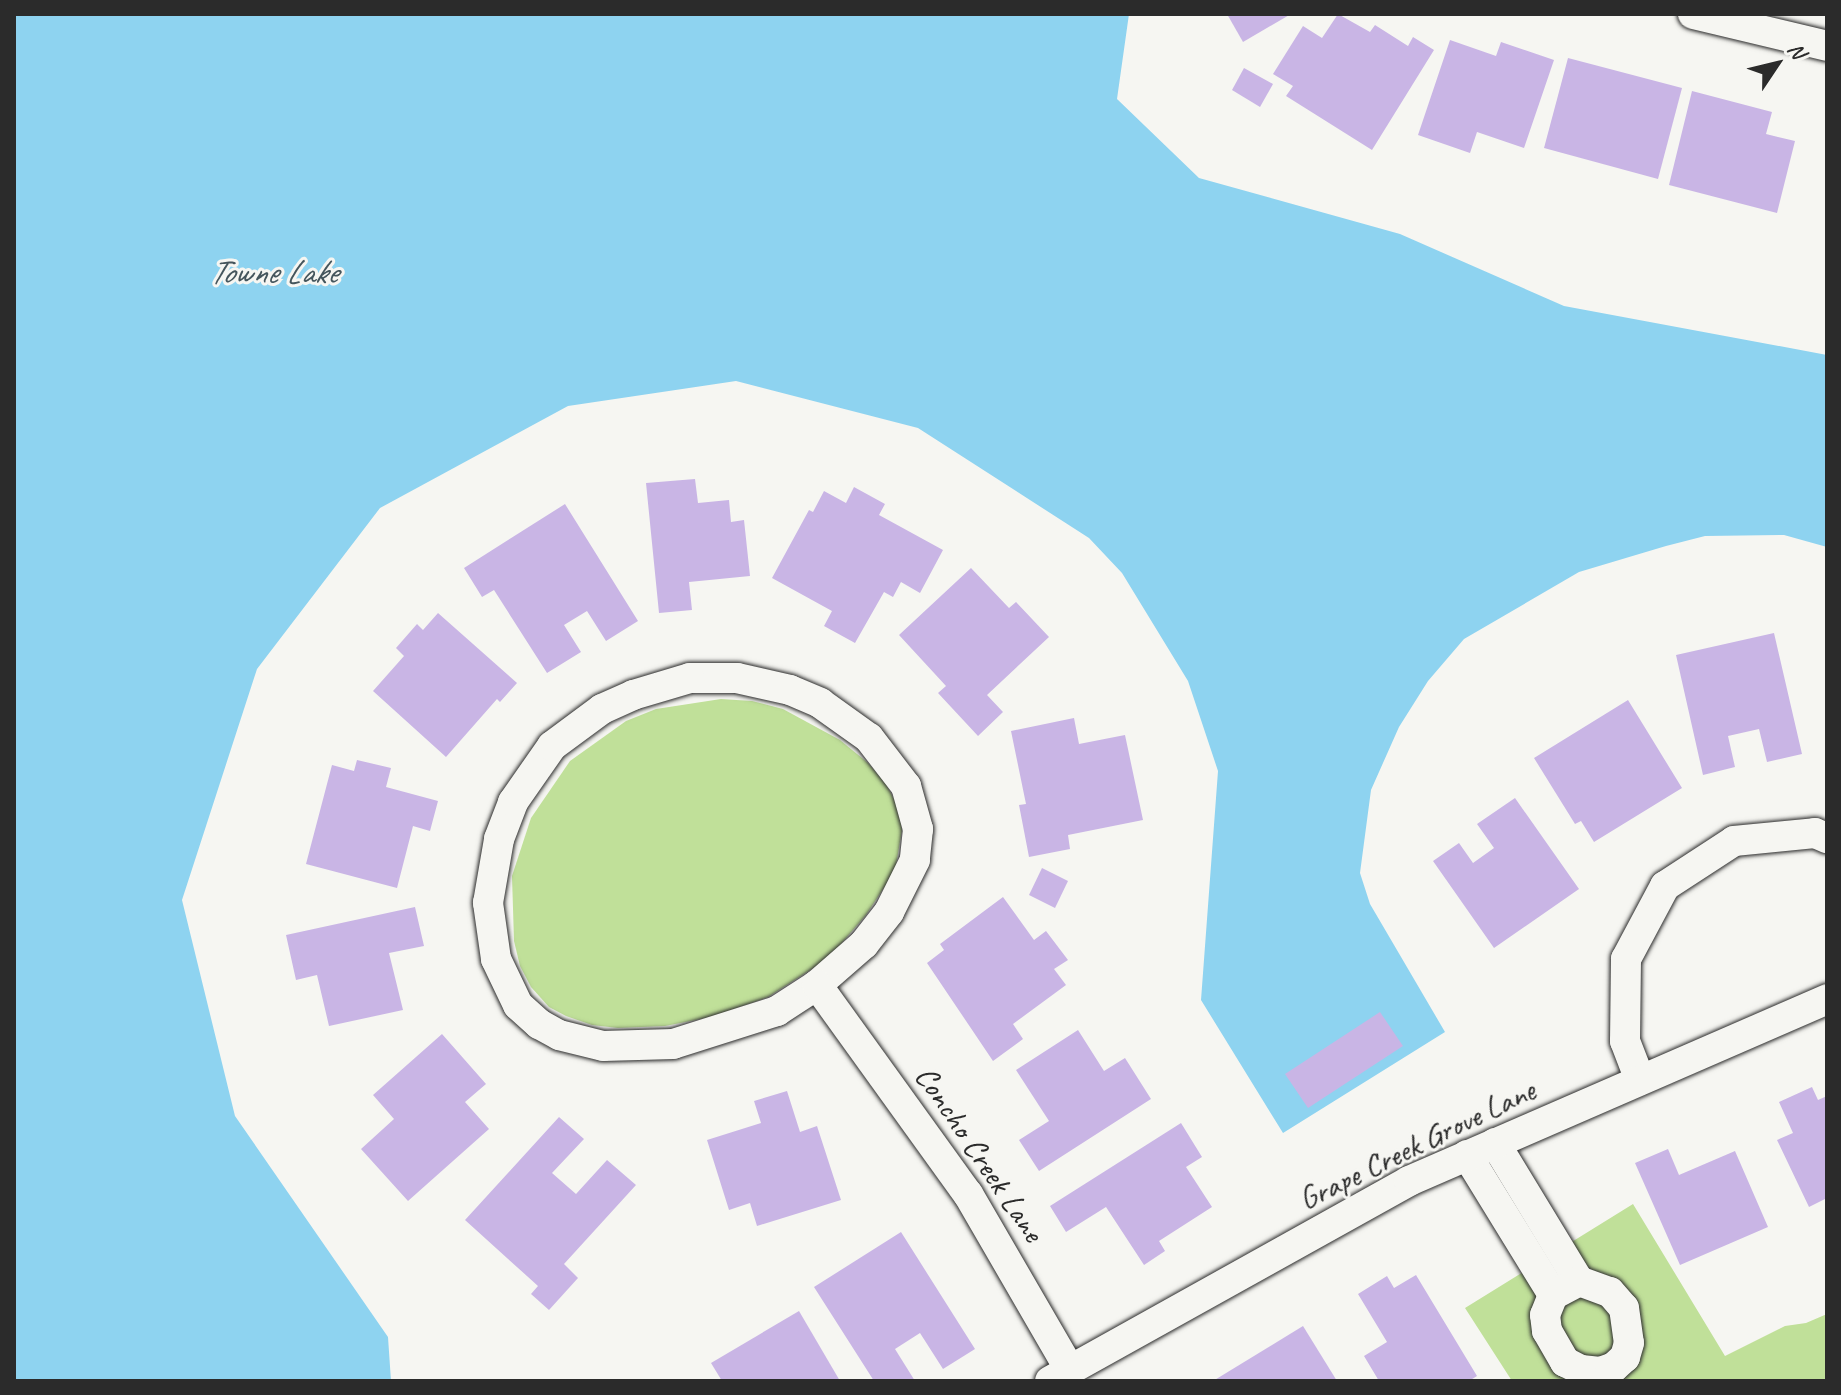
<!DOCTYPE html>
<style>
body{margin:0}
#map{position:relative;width:1841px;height:1395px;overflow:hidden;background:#f6f6f2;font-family:Caveat,sans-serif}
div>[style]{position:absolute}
.green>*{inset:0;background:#c0e099}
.water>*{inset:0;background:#8ed3f0}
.building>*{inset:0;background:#c9b5e5}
.roads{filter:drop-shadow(0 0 2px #2b2b2b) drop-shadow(0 0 2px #2b2b2b)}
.minor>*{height:30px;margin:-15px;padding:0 15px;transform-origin:15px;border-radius:15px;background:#f6f6f2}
span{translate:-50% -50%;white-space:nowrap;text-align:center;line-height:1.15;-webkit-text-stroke:6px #f6f6f2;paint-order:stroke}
.street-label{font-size:32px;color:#2b2b2b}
.water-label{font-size:34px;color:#44555c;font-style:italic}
.frame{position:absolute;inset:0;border:16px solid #2b2b2b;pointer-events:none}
.north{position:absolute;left:1737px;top:24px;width:80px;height:80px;-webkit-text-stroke:6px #f6f6f2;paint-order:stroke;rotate:55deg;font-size:22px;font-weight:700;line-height:32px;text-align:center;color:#2b2b2b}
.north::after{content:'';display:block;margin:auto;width:28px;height:36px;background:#2b2b2b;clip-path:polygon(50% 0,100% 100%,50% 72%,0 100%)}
</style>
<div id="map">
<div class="green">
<i style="clip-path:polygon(721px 699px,752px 701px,783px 709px,840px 740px,868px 763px,886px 784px,897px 805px,902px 830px,895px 871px,866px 915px,840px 945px,818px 965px,768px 997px,711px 1017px,665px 1026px,618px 1028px,592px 1025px,566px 1016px,549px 1007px,531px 987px,520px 966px,514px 941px,512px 876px,531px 818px,570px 761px,626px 721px,656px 709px)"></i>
<i style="clip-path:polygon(1633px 1204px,1725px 1356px,1785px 1326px,1806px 1323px,1827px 1314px,1827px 1381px,1512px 1381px,1465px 1308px)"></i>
</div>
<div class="water">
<i style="clip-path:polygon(14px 14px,1129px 14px,1117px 99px,1199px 178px,1400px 234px,1564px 306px,1827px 355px,1827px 547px,1784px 535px,1705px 536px,1666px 546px,1579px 572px,1464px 639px,1428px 681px,1399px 727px,1371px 790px,1360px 873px,1370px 904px,1445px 1032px,1283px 1133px,1201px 1000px,1218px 771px,1188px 681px,1122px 573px,1089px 538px,918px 428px,736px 381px,568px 406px,380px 508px,257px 669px,182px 900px,235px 1116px,388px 1337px,391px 1381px,14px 1381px)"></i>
</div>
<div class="building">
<i style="clip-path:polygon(1227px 14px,1291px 14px,1243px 42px)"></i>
<i style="clip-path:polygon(1338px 14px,1370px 32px,1375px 25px,1408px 46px,1413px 37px,1434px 50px,1372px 150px,1286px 96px,1293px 86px,1273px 74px,1303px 26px,1322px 38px)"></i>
<i style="clip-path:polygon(1450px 40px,1496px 56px,1501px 42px,1554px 60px,1524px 148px,1477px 132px,1470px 153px,1418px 135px)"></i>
<i style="clip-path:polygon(1568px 58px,1682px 88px,1658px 179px,1544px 148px)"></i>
<i style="clip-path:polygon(1244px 68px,1273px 84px,1260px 107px,1232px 90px)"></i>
<i style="clip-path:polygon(1692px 91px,1772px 112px,1766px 134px,1795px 141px,1777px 213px,1669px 185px)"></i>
<i style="clip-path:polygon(695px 479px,698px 503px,729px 500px,731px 522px,744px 520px,750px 576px,689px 582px,692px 610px,659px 613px,646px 483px)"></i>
<i style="clip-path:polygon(854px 487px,885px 504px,879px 515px,943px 550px,920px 593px,901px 582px,893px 597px,884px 592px,855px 643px,824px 626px,832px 611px,772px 578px,809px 510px,813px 512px,824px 491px,846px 503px)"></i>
<i style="clip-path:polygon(565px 504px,638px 621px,606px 641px,587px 611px,564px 625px,581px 652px,547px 673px,494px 590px,482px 597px,464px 568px)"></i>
<i style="clip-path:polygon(971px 568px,1009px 608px,1016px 602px,1049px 637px,987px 695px,1003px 712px,978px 736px,938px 693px,946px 686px,899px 635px)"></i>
<i style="clip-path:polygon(438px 613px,517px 683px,500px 702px,497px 699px,446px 757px,373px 691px,404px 656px,396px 648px,417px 624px,423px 630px)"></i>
<i style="clip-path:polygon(1774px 633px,1802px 754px,1767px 762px,1759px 729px,1728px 736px,1735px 767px,1703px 775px,1676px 655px)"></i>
<i style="clip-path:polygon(1628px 700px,1682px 788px,1594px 842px,1581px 821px,1575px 824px,1534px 758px)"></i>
<i style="clip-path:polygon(1074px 718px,1079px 744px,1125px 735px,1143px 820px,1068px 835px,1070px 849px,1029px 857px,1019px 805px,1026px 804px,1011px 731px)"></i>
<i style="clip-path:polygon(357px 760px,391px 768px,386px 787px,438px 801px,430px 831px,413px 826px,397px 888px,306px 864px,332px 765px,354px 771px)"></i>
<i style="clip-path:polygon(1515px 798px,1579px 889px,1494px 948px,1433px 861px,1459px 843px,1473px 863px,1494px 848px,1477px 824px)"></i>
<i style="clip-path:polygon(1042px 868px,1068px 881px,1055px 908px,1029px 895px)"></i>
<i style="clip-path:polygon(1003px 897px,1034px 940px,1046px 931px,1068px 960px,1054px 969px,1066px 985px,1013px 1024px,1023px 1039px,993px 1061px,927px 963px,944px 950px,940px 944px)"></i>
<i style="clip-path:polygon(415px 907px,424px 946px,389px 953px,403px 1010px,329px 1026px,317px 975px,296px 980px,286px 935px)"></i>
<i style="clip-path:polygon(1380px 1012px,1403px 1046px,1308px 1108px,1285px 1074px)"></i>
<i style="clip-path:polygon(1078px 1030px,1104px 1071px,1125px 1058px,1151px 1099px,1039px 1171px,1019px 1140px,1049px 1121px,1016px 1070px)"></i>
<i style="clip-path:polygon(442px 1034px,486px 1084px,465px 1102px,489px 1129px,408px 1201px,361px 1149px,394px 1119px,373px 1095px)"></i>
<i style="clip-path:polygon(1812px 1087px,1818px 1100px,1827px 1096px,1827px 1198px,1809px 1207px,1777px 1140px,1793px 1133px,1779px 1102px)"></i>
<i style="clip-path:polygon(787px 1091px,800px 1132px,817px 1126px,841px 1200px,757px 1226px,750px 1203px,729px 1210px,707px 1140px,761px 1123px,754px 1101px)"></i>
<i style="clip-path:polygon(559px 1117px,584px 1139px,552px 1173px,576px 1194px,607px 1160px,636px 1185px,564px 1264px,578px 1278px,549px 1310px,531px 1294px,538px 1286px,465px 1220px)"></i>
<i style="clip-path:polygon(1181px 1123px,1202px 1157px,1186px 1167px,1212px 1207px,1159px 1241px,1165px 1251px,1144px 1265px,1106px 1207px,1066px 1232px,1050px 1206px)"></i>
<i style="clip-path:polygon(1668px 1149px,1679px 1175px,1735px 1151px,1768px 1227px,1680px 1265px,1635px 1163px)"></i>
<i style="clip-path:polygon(901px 1232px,975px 1349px,943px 1369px,920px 1333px,895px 1349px,915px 1381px,874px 1381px,814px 1287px)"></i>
<i style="clip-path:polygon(1416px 1275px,1477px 1376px,1469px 1381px,1379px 1381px,1364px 1356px,1387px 1342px,1358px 1294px,1387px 1276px,1394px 1288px)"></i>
<i style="clip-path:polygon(799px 1311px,840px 1381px,722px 1381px,711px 1363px)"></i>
<i style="clip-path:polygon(1303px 1326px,1337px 1381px,1213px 1381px)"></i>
</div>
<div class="roads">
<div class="minor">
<i style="left:1693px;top:14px;width:138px;rotate:13.4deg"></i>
<i style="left:690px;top:678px;width:47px"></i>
<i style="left:737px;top:678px;width:54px;rotate:12.8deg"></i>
<i style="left:790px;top:690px;width:33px;rotate:23deg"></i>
<i style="left:820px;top:703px;width:60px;rotate:35.5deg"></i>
<i style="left:869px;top:738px;width:61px;rotate:52.4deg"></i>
<i style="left:906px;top:786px;width:45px;rotate:74.4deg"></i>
<i style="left:918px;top:829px;width:31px;rotate:96deg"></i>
<i style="left:915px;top:860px;width:58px;rotate:116.6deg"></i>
<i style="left:889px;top:912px;width:41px;rotate:128deg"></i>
<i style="left:864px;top:944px;width:62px;rotate:138.9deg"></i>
<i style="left:817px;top:985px;width:48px;rotate:147deg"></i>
<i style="left:777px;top:1011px;width:109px;rotate:162.4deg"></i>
<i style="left:673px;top:1044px;width:70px;rotate:178.4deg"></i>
<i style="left:603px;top:1046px;width:45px;rotate:-166deg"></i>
<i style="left:559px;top:1035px;width:23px;rotate:-151deg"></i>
<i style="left:539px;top:1024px;width:28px;rotate:-138deg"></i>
<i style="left:518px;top:1005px;width:51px;rotate:-115.6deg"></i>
<i style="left:496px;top:959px;width:57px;rotate:-98.1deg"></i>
<i style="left:488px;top:903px;width:65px;rotate:-80.2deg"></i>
<i style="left:499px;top:839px;width:40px;rotate:-69deg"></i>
<i style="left:513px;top:802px;width:68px;rotate:-55.1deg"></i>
<i style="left:552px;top:746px;width:62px;rotate:-36.5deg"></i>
<i style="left:602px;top:709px;width:34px;rotate:-24deg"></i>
<i style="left:633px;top:695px;width:59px;rotate:-16.6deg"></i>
<i style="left:817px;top:985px;width:258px;rotate:54.2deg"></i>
<i style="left:968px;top:1194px;width:203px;rotate:59.9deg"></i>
<i style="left:1640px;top:1080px;width:42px;rotate:-111deg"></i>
<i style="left:1625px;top:1041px;width:82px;rotate:-89.3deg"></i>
<i style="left:1626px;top:959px;width:83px;rotate:-61.9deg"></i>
<i style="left:1665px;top:886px;width:82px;rotate:-33.1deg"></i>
<i style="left:1734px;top:841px;width:81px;rotate:-5.6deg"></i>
<i style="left:1815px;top:833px;width:13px;rotate:23deg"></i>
<i style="left:1495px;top:1143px;width:162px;rotate:58.7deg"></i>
<i style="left:1467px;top:1155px;width:164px;rotate:58.4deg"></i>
<i style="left:1579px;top:1281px;width:33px;rotate:20deg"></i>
<i style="left:1610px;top:1292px;width:21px;rotate:49deg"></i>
<i style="left:1624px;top:1308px;width:35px;rotate:82deg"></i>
<i style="left:1629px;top:1343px;width:15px;rotate:106deg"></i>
<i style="left:1625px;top:1357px;width:15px;rotate:138deg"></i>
<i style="left:1614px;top:1367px;width:15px;rotate:160deg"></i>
<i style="left:1600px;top:1372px;width:19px;rotate:-174deg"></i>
<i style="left:1581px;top:1370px;width:18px;rotate:-153deg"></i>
<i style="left:1565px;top:1362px;width:36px;rotate:-120deg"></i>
<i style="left:1547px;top:1331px;width:16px;rotate:-97deg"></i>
<i style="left:1545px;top:1315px;width:22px;rotate:-68deg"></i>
<i style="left:1553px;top:1295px;width:30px;rotate:-28deg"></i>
<i style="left:1050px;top:1381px;width:411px;rotate:-29.1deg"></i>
<i style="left:1409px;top:1181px;width:456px;rotate:-23.5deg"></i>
</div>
</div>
<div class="street-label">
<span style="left:1417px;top:1145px;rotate:-26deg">Grape Creek Grove Lane</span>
<span style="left:979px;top:1154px;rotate:56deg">Concho Creek Lane</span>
</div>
<div class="water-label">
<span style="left:273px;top:272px">Towne Lake</span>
</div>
<div class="frame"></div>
<div class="north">N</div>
</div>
